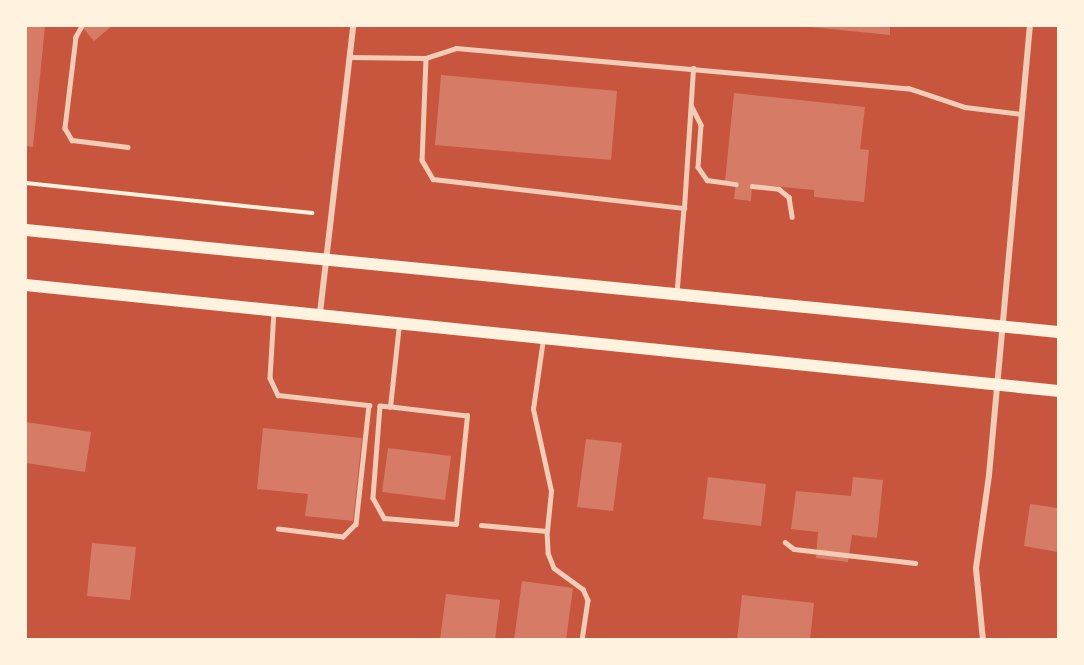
<!DOCTYPE html>
<style>
body{margin:0}
#map{position:relative;width:1084px;height:665px;overflow:hidden;background:#c8553d;font-family:"Sofia Sans Condensed",sans-serif}
div>[style]{position:absolute}
.building>*{inset:0;background:#d67c66}
.path>*{height:4px;margin:-2px;padding:0 2px;transform-origin:2px;border-radius:2px;background:#fff3e0}
.service>*{height:4.5px;margin:-2.25px;padding:0 2.25px;transform-origin:2.25px;border-radius:2.25px;background:#f1ccb7}
.minor>*{height:6px;margin:-3px;padding:0 3px;transform-origin:3px;border-radius:3px;background:#f1ccb7}
.secondary>*{height:12px;margin:-6px;padding:0 6px;transform-origin:6px;border-radius:6px;background:#fff3e0}
span{translate:-50% -50%;white-space:nowrap;text-align:center;line-height:1.15;-webkit-text-stroke:6px #fff3e0;paint-order:stroke}
.frame{position:absolute;inset:0;border:27px solid #fff3e0;pointer-events:none}
</style>
<div id="map">
<div class="building">
<i style="clip-path:polygon(26px 26px,45px 26px,33px 147px,26px 146px)"></i>
<i style="clip-path:polygon(81px 26px,112px 26px,94px 41px)"></i>
<i style="clip-path:polygon(801px 26px,890px 26px,890px 35px)"></i>
<i style="clip-path:polygon(441px 75px,617px 91px,611px 160px,435px 145px)"></i>
<i style="clip-path:polygon(734px 93px,865px 107px,860px 149px,869px 150px,864px 202px,814px 197px,814px 190px,752px 184px,751px 201px,734px 199px,736px 182px,725px 181px)"></i>
<i style="clip-path:polygon(26px 422px,91px 432px,85px 472px,26px 463px)"></i>
<i style="clip-path:polygon(263px 428px,362px 438px,353px 521px,305px 516px,308px 494px,257px 489px)"></i>
<i style="clip-path:polygon(586px 439px,622px 443px,613px 511px,577px 507px)"></i>
<i style="clip-path:polygon(388px 448px,451px 456px,445px 500px,382px 492px)"></i>
<i style="clip-path:polygon(708px 477px,766px 484px,761px 526px,703px 519px)"></i>
<i style="clip-path:polygon(853px 477px,883px 480px,877px 538px,852px 535px,848px 562px,816px 558px,818px 532px,791px 529px,796px 491px,851px 496px)"></i>
<i style="clip-path:polygon(1030px 504px,1058px 508px,1058px 552px,1024px 546px)"></i>
<i style="clip-path:polygon(92px 543px,136px 547px,130px 600px,87px 596px)"></i>
<i style="clip-path:polygon(522px 581px,573px 588px,566px 640px,514px 640px)"></i>
<i style="clip-path:polygon(446px 594px,500px 600px,495px 640px,440px 640px)"></i>
<i style="clip-path:polygon(742px 595px,814px 603px,810px 640px,737px 640px)"></i>
</div>
<div class="path">
<i style="left:26px;top:183px;width:288px;rotate:6deg"></i>
</div>
<div class="service">
<i style="left:82px;top:26px;width:13px;rotate:119deg"></i>
<i style="left:76px;top:37px;width:92px;rotate:96.9deg"></i>
<i style="left:65px;top:128px;width:14px;rotate:60deg"></i>
<i style="left:72px;top:140px;width:56px;rotate:7.1deg"></i>
<i style="left:350px;top:57px;width:76px;rotate:0.8deg"></i>
<i style="left:426px;top:58px;width:102px;rotate:92.2deg"></i>
<i style="left:422px;top:160px;width:22px;rotate:60deg"></i>
<i style="left:433px;top:179px;width:253px;rotate:6.6deg"></i>
<i style="left:684px;top:208px;width:86px;rotate:94.7deg"></i>
<i style="left:426px;top:58px;width:32px;rotate:-18deg"></i>
<i style="left:456px;top:48px;width:454px;rotate:5.1deg"></i>
<i style="left:908px;top:88px;width:60px;rotate:18.4deg"></i>
<i style="left:965px;top:107px;width:57px;rotate:7deg"></i>
<i style="left:692px;top:107px;width:20px;rotate:63deg"></i>
<i style="left:701px;top:125px;width:42px;rotate:94.1deg"></i>
<i style="left:698px;top:167px;width:16px;rotate:55deg"></i>
<i style="left:707px;top:180px;width:29px;rotate:8deg"></i>
<i style="left:752px;top:186px;width:27px;rotate:6deg"></i>
<i style="left:779px;top:189px;width:13px;rotate:39deg"></i>
<i style="left:789px;top:197px;width:20px;rotate:81deg"></i>
<i style="left:684px;top:208px;width:140px;rotate:-86.3deg"></i>
<i style="left:274px;top:311px;width:67px;rotate:93.4deg"></i>
<i style="left:270px;top:378px;width:19px;rotate:65deg"></i>
<i style="left:278px;top:395px;width:92px;rotate:6.3deg"></i>
<i style="left:369px;top:405px;width:120px;rotate:96.2deg"></i>
<i style="left:356px;top:524px;width:18px;rotate:135deg"></i>
<i style="left:343px;top:537px;width:65px;rotate:-173deg"></i>
<i style="left:390px;top:407px;width:10px;rotate:-174deg"></i>
<i style="left:380px;top:406px;width:92px;rotate:94.4deg"></i>
<i style="left:373px;top:498px;width:23px;rotate:61deg"></i>
<i style="left:384px;top:518px;width:72px;rotate:4.8deg"></i>
<i style="left:456px;top:524px;width:109px;rotate:-84.2deg"></i>
<i style="left:467px;top:416px;width:78px;rotate:-173.3deg"></i>
<i style="left:390px;top:407px;width:83px;rotate:-83.8deg"></i>
<i style="left:481px;top:525px;width:66px;rotate:5.2deg"></i>
<i style="left:547px;top:531px;width:40px;rotate:-84.3deg"></i>
<i style="left:551px;top:491px;width:84px;rotate:-102.4deg"></i>
<i style="left:533px;top:409px;width:71px;rotate:-81.9deg"></i>
<i style="left:547px;top:531px;width:22px;rotate:87deg"></i>
<i style="left:548px;top:553px;width:16px;rotate:68deg"></i>
<i style="left:554px;top:568px;width:36px;rotate:36deg"></i>
<i style="left:583px;top:589px;width:12px;rotate:66deg"></i>
<i style="left:588px;top:600px;width:40px;rotate:98.5deg"></i>
<i style="left:785px;top:542px;width:11px;rotate:38deg"></i>
<i style="left:794px;top:549px;width:122px;rotate:6.6deg"></i>
</div>
<div class="minor">
<i style="left:320px;top:313px;width:289px;rotate:-83.4deg"></i>
<i style="left:983px;top:640px;width:72px;rotate:-95.6deg"></i>
<i style="left:976px;top:568px;width:94px;rotate:-82deg"></i>
<i style="left:989px;top:475px;width:451px;rotate:-84.8deg"></i>
</div>
<div class="secondary">
<i style="left:26px;top:230px;width:1037px;rotate:5.64deg"></i>
<i style="left:26px;top:285px;width:1037px;rotate:5.86deg"></i>
</div>
<div class="frame"></div>
</div>
